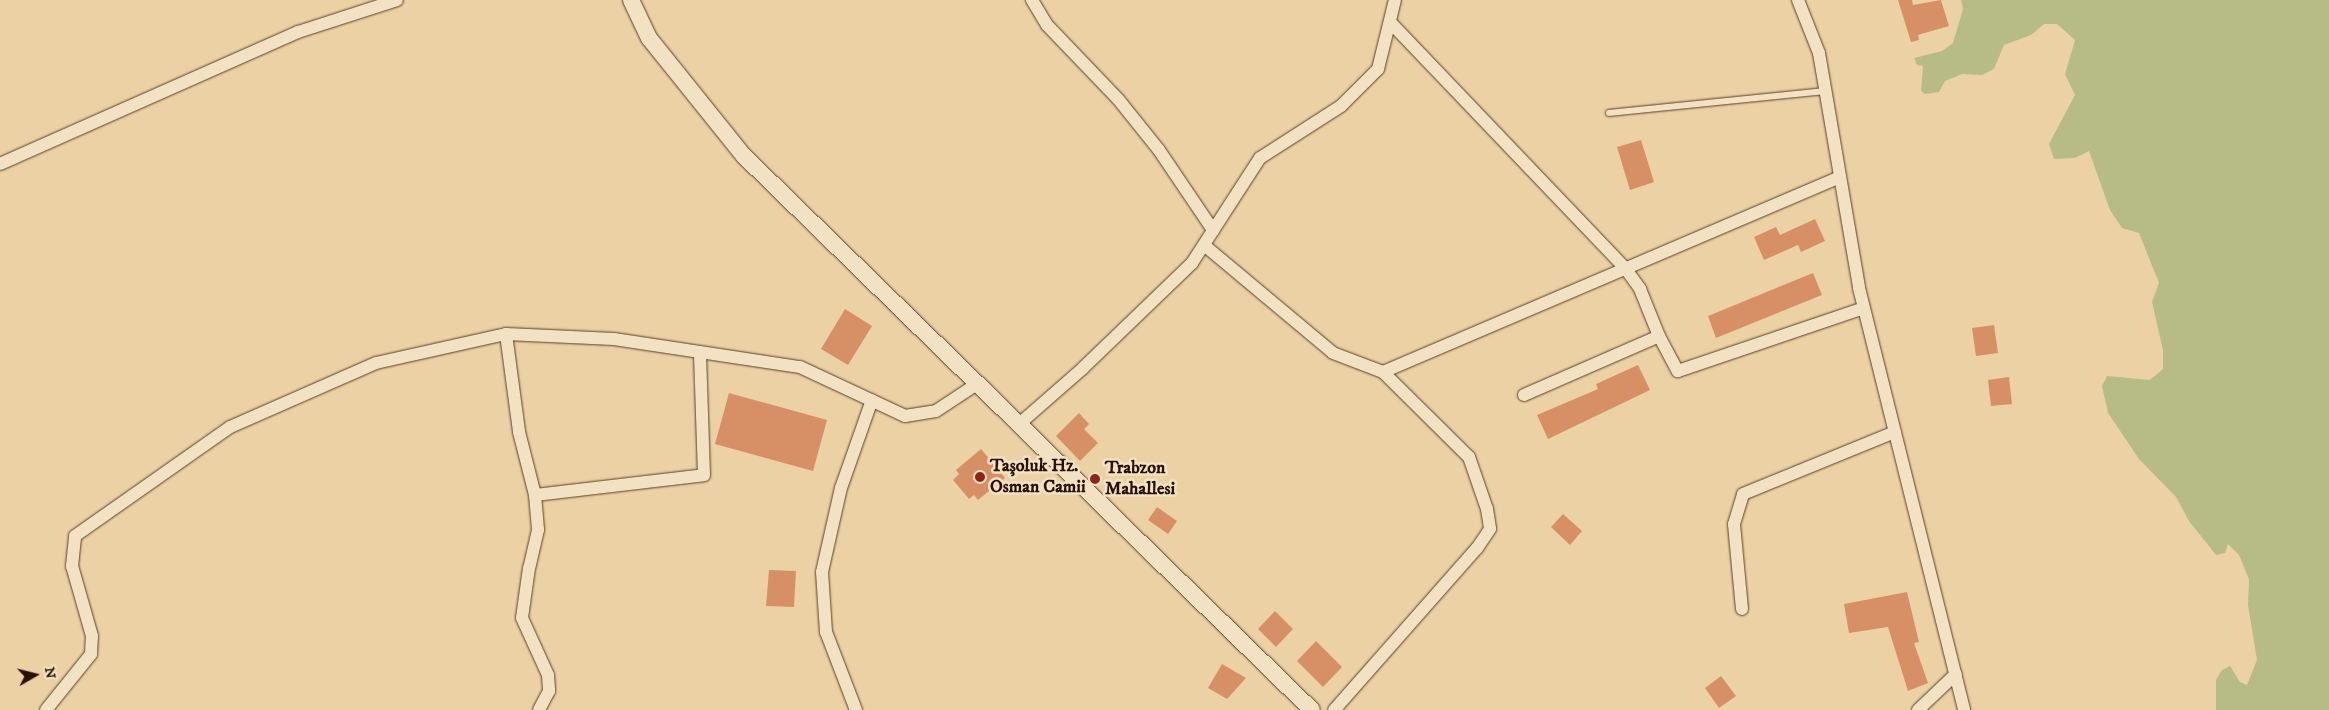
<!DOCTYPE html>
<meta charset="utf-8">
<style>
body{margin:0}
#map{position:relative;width:2329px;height:710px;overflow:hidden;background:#ecd1a4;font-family:"IM FELL DW Pica",serif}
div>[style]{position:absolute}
.green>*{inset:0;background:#b7bc86}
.building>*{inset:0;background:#d79066}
.roads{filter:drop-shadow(0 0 1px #59402a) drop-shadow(0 0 1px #59402a)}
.service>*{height:6px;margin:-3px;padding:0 3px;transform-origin:3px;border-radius:3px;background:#f3e1c4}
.minor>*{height:12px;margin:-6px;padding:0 6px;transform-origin:6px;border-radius:6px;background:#f3e1c4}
.tertiary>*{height:16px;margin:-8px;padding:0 8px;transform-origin:8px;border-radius:8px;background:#f3e1c4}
.dots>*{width:14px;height:14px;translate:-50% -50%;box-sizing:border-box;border:2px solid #f3e1c4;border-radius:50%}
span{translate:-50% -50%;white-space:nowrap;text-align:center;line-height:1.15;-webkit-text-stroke:5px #f3e1c4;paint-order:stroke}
.poi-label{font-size:18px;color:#281001;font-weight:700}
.left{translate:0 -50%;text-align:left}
.north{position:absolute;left:10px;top:650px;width:50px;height:50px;-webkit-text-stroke:4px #f3e1c4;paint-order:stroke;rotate:82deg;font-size:14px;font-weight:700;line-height:20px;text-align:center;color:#281001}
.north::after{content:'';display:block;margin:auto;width:18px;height:22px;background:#281001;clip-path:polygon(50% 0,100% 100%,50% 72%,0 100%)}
</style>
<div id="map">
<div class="green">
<i style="clip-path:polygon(1961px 0,2329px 0,2329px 710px,2216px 710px,2216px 680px,2222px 670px,2230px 666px,2240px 682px,2247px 685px,2257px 660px,2248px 605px,2249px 579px,2239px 555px,2228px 544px,2225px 553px,2216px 555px,2189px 521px,2176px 497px,2139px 459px,2108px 413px,2102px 386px,2107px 376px,2150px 380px,2163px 369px,2163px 350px,2152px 302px,2159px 283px,2139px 233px,2122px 228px,2110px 210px,2089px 151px,2075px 158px,2054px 159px,2049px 144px,2075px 95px,2065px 74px,2075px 40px,2057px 24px,2044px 24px,2031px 35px,2004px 45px,1994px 69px,1982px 75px,1962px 74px,1945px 81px,1939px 92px,1925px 94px,1921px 91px,1923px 66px,1917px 65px,1914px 58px,1942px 51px,1953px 43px,1963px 9px)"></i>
</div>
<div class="building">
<i style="clip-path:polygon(1898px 0,1912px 0,1913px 5px,1941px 0,1949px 26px,1918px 35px,1919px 40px,1911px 42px)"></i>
<i style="clip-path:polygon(1641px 140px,1654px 182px,1630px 190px,1617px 147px)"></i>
<i style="clip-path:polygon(1815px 219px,1825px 241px,1801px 252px,1798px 245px,1764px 260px,1754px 237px,1776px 227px,1780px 235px)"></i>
<i style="clip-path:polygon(1813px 273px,1822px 295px,1716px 338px,1708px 316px)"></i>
<i style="clip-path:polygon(845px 309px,872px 326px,848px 365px,821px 349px)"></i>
<i style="clip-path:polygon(1994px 325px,1998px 353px,1976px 356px,1972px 328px)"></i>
<i style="clip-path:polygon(1638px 365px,1650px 390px,1548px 439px,1537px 415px,1598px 389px,1596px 384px)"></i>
<i style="clip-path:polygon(2009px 377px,2012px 404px,1991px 406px,1988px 380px)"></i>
<i style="clip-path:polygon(729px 393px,827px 420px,813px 471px,715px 444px)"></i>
<i style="clip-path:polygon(1079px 413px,1089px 424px,1084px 429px,1098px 443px,1080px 461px,1056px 436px)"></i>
<i style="clip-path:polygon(981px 449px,1005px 478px,978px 500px,974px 495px,969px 499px,953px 480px,959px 474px,956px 470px)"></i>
<i style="clip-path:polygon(1157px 507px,1177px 521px,1168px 534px,1148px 520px)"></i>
<i style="clip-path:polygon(1563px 514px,1582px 531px,1570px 545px,1551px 527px)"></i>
<i style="clip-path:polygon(769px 570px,796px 571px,794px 607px,766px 606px)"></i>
<i style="clip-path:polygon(1907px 592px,1919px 642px,1914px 643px,1928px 683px,1908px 691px,1888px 627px,1849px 633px,1844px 604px)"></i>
<i style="clip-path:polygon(1275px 611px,1293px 629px,1276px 647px,1258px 629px)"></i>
<i style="clip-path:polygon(1316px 641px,1342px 667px,1323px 687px,1297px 661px)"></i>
<i style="clip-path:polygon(1222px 664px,1246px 678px,1227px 699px,1208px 688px)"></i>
<i style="clip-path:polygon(1721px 676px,1736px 696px,1719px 708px,1705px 688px)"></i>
</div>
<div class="roads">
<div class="service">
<i style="left:1609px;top:113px;width:217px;rotate:-5.8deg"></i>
</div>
<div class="minor">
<i style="left:1032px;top:0;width:29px;rotate:59deg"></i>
<i style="left:1047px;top:25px;width:103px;rotate:46.2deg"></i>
<i style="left:1118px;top:99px;width:65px;rotate:51.2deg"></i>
<i style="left:1159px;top:150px;width:97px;rotate:56deg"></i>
<i style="left:1798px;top:0;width:57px;rotate:68.4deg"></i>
<i style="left:1819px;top:53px;width:238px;rotate:80.3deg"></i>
<i style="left:1859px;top:288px;width:435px;rotate:76deg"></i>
<i style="left:1390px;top:22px;width:340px;rotate:46.3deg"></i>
<i style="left:1625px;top:268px;width:26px;rotate:54deg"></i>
<i style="left:1640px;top:289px;width:51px;rotate:68deg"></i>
<i style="left:0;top:164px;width:326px;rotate:-23.9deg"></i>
<i style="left:298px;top:32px;width:104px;rotate:-17.9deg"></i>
<i style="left:1204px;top:245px;width:168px;rotate:39.9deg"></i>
<i style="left:1333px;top:353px;width:53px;rotate:20.8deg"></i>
<i style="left:1383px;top:372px;width:121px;rotate:44.7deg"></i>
<i style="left:1469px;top:457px;width:55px;rotate:70.9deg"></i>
<i style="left:1487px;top:509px;width:20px;rotate:81deg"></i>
<i style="left:1490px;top:529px;width:23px;rotate:124deg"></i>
<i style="left:1477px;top:548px;width:216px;rotate:131.4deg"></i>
<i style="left:506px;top:334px;width:99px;rotate:82.4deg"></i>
<i style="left:519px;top:432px;width:65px;rotate:75.7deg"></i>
<i style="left:535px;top:495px;width:35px;rotate:85deg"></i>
<i style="left:538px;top:530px;width:39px;rotate:103deg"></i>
<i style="left:529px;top:568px;width:50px;rotate:98deg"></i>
<i style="left:522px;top:618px;width:63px;rotate:65.5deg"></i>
<i style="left:548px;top:675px;width:16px;rotate:86deg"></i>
<i style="left:549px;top:691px;width:21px;rotate:118deg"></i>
<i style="left:1383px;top:372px;width:497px;rotate:-23.1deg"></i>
<i style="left:1524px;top:395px;width:147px;rotate:-23.6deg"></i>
<i style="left:1659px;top:336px;width:40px;rotate:62deg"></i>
<i style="left:1678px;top:371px;width:196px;rotate:-18.7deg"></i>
<i style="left:1018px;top:425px;width:86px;rotate:-41.2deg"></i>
<i style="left:1083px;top:368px;width:151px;rotate:-43.9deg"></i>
<i style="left:1192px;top:263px;width:125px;rotate:-57.1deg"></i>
<i style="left:1260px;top:158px;width:96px;rotate:-32.7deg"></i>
<i style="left:1341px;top:106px;width:52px;rotate:-45deg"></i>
<i style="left:1378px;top:69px;width:71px;rotate:-76.2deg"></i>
<i style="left:535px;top:495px;width:170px;rotate:-6.7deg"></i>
<i style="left:704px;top:475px;width:123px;rotate:-91.9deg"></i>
<i style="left:1742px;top:609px;width:85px;rotate:-95.4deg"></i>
<i style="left:1734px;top:524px;width:31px;rotate:-73deg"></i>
<i style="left:1743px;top:494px;width:164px;rotate:-22.2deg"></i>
<i style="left:46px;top:710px;width:72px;rotate:-51.2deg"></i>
<i style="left:91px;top:654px;width:18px;rotate:-87deg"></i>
<i style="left:92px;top:636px;width:73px;rotate:-105.9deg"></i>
<i style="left:72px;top:566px;width:30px;rotate:-84deg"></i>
<i style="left:75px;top:536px;width:189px;rotate:-35.1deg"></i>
<i style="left:230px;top:427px;width:159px;rotate:-23.7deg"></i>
<i style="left:376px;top:363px;width:133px;rotate:-12.6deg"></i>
<i style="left:506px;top:334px;width:108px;rotate:2.7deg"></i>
<i style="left:614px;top:339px;width:188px;rotate:8.6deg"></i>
<i style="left:800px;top:367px;width:116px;rotate:25deg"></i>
<i style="left:905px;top:416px;width:31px;rotate:-9deg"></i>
<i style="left:936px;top:411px;width:49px;rotate:-33.4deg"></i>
<i style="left:856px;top:710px;width:84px;rotate:-111deg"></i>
<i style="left:826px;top:632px;width:60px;rotate:-93.8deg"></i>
<i style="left:822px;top:572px;width:86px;rotate:-77.3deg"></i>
<i style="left:841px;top:488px;width:93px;rotate:-70.6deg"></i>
<i style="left:1918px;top:710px;width:52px;rotate:-43.5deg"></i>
</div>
<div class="tertiary">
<i style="left:631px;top:0;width:42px;rotate:64.7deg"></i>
<i style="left:649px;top:38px;width:151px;rotate:51.2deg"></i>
<i style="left:744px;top:156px;width:793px;rotate:44.29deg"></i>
</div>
</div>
<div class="dots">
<i style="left:980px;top:477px;background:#8f2418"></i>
<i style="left:1095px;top:479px;background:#8f2418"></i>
</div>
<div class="poi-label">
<span class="left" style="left:990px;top:477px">Taşoluk Hz.<br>Osman Camii</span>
<span class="left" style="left:1105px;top:479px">Trabzon<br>Mahallesi</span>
</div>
<div class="north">N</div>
</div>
